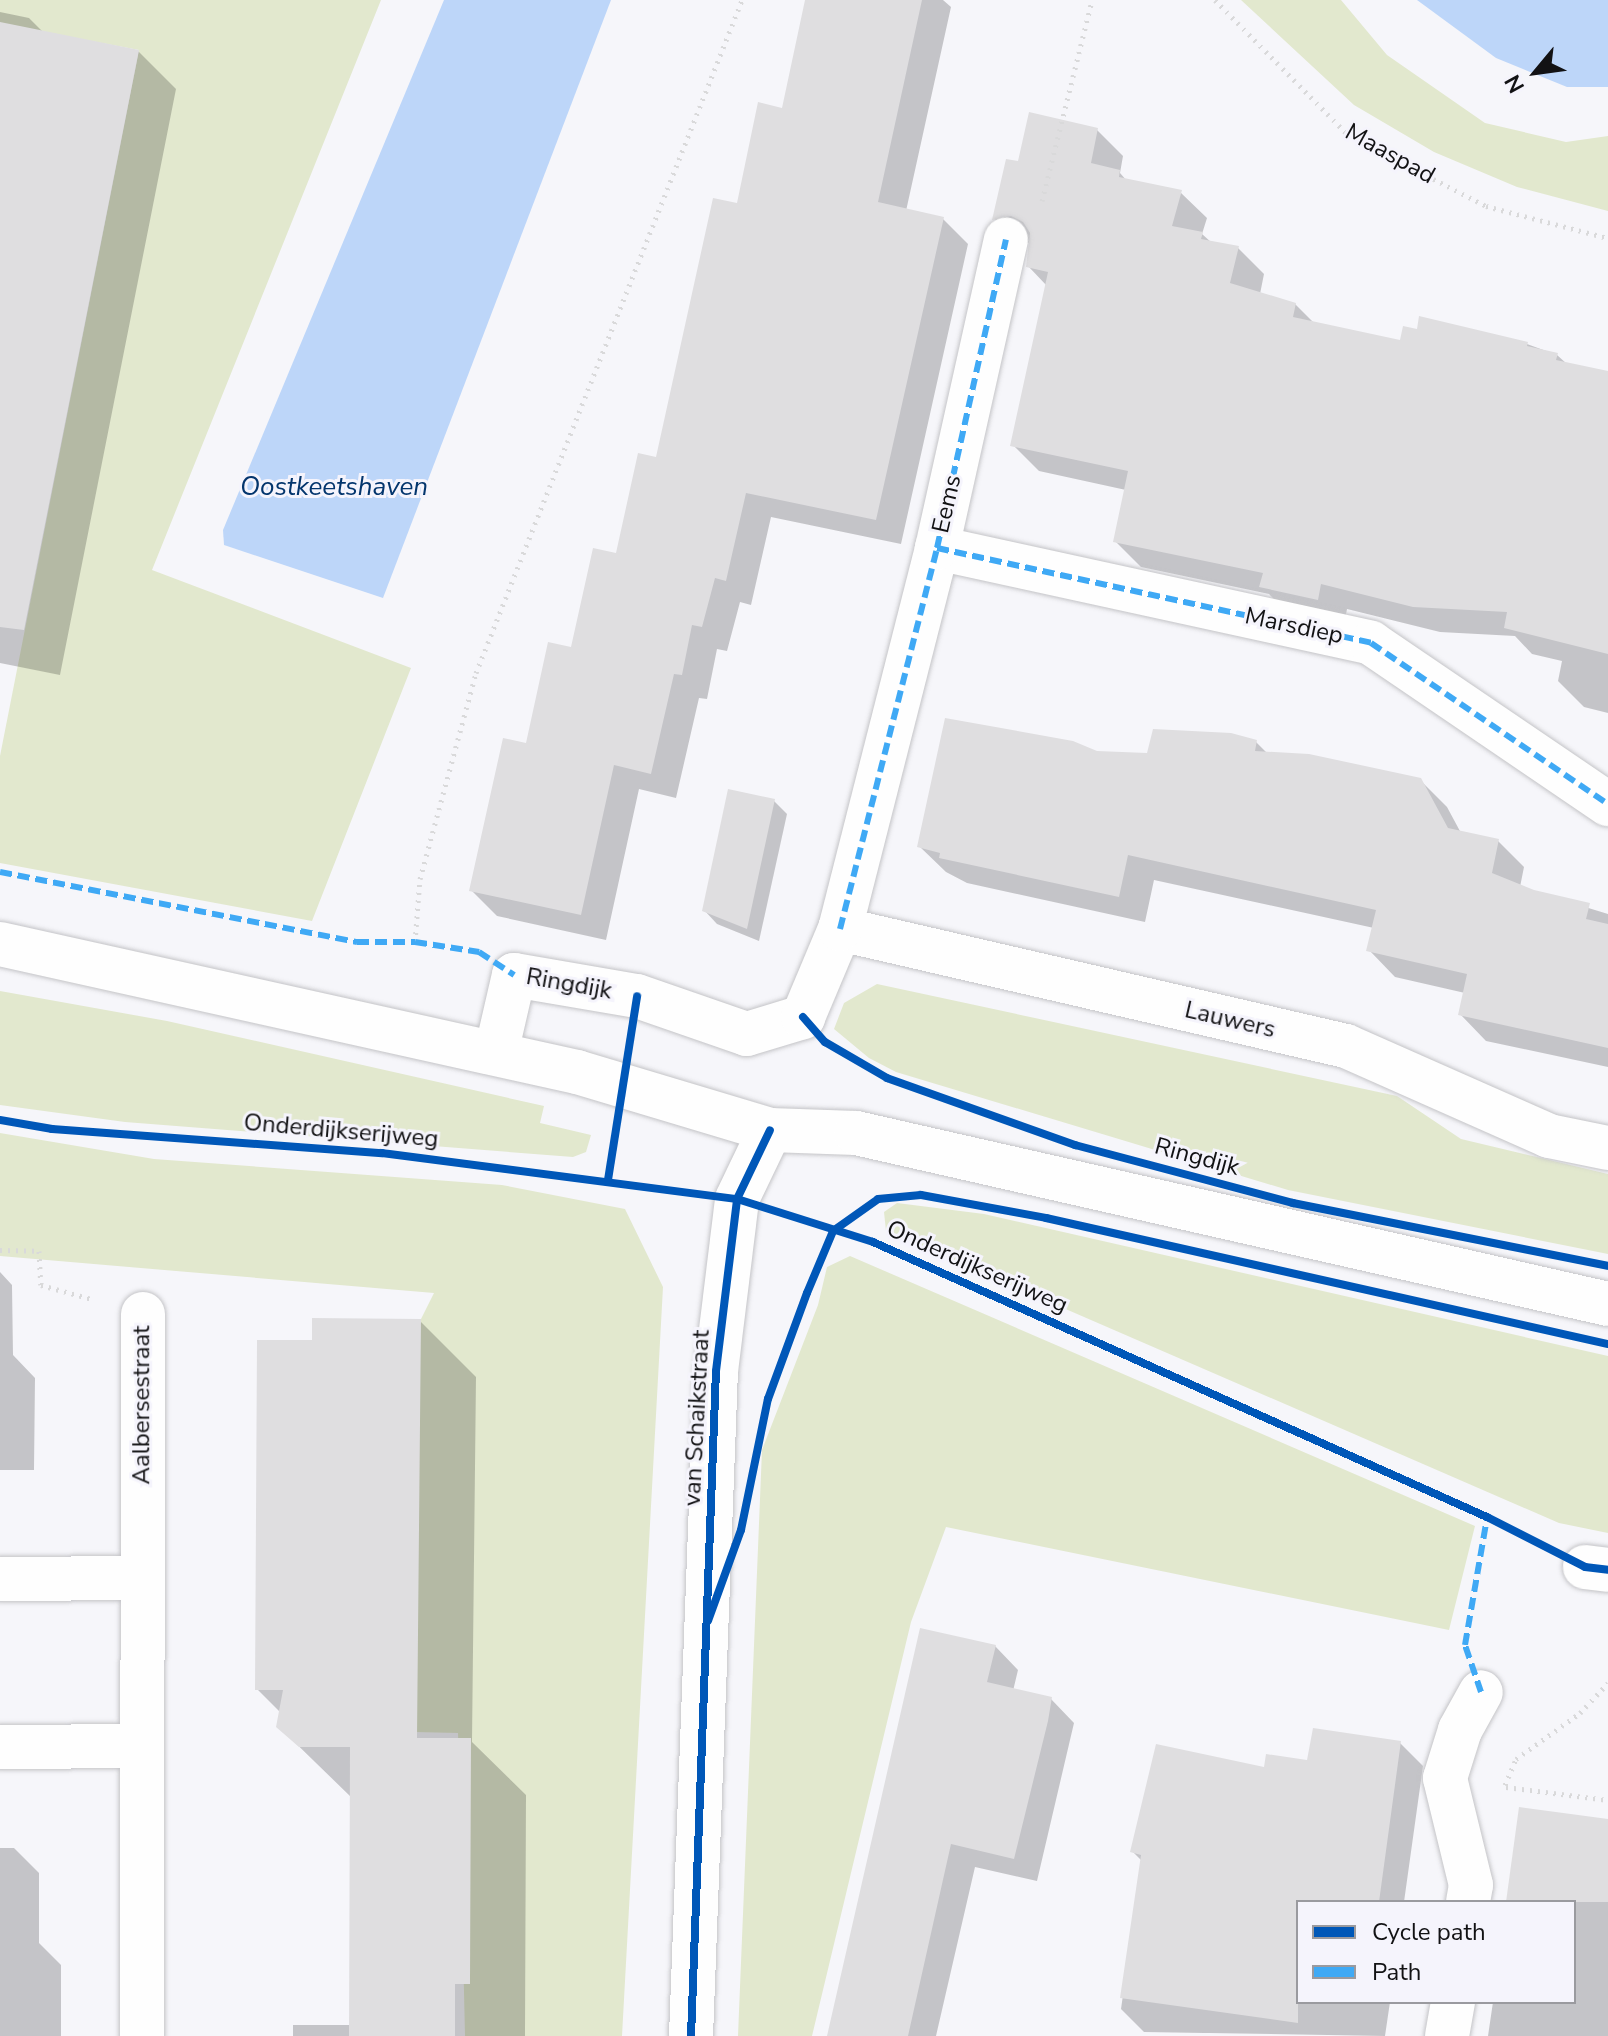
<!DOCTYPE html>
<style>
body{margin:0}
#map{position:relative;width:1608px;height:2036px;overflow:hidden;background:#f6f6fa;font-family:"Nunito Sans",sans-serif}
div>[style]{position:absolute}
.green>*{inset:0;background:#e2e8ce}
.water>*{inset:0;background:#bdd6f9}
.shadow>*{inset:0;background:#0003}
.building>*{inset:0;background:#dfdee0}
.path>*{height:5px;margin-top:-2.5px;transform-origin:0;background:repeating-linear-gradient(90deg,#d9d9da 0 2px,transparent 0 8px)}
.roads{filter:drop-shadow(0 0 2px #c4c4c7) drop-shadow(0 0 2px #c4c4c7)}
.street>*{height:44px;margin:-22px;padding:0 22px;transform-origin:22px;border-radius:22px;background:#fefefe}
.secondary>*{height:44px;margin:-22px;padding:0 22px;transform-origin:22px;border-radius:22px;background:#fefefe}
.quiet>*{height:6px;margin-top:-3px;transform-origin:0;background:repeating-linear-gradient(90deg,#3fa9f5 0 12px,transparent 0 18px)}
.cycleway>*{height:8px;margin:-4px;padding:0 4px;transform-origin:4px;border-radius:4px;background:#0057b8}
span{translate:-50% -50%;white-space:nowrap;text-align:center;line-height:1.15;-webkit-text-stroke:6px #f5f4fc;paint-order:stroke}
.street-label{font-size:24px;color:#121214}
.water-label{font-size:26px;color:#03356d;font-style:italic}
.legend{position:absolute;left:1296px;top:1900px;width:280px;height:104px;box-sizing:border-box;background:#f5f4fc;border:2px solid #9a9a9f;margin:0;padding:10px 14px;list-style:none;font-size:24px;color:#121214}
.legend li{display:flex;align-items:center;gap:16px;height:40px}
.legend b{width:40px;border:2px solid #9a9a9f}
.north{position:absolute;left:1496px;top:32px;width:80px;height:80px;-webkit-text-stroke:6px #f5f4fc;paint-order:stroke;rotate:241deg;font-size:22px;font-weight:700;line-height:32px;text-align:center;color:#121214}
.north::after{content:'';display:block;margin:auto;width:28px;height:36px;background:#121214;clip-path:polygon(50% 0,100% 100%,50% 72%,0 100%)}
</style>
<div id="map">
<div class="green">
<i style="clip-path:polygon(0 0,381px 0,152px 570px,411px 668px,312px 921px,0 863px,0 756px,139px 50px,0 24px)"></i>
<i style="clip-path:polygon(1241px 0,1341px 0,1387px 55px,1485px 123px,1566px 142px,1608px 136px,1608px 211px,1517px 187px,1434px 152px,1354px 105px)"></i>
<i style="clip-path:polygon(877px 984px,1397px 1096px,1461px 1139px,1608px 1174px,1608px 1254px,1288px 1190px,896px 1072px,869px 1058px,834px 1029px,844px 1003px)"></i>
<i style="clip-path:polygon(0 991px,167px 1021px,544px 1106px,540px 1123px,591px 1135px,586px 1152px,573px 1157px,125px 1122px,0 1105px)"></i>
<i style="clip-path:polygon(0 1133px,154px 1159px,502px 1185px,625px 1209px,663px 1287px,622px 2036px,465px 2036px,458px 1733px,414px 1732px,416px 1329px,434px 1293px,0 1256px)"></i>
<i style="clip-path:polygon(897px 1203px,984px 1214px,1608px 1356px,1608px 1533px,1559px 1523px,886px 1231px,884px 1212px)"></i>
<i style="clip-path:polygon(850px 1256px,1475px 1526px,1449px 1630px,946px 1527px,911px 1622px,812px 2036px,738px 2036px,762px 1450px,818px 1305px,827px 1267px)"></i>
</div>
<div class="water">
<i style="clip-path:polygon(444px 0,611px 0,383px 598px,224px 545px,223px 530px)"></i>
<i style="clip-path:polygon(1417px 0,1608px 0,1608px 87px,1567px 87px,1496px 58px)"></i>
</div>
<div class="shadow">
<i style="clip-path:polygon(807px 0,943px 0,951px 7px,906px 211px,943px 219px,968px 244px,901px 544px,771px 517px,751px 605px,740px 602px,727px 651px,717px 649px,707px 699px,699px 698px,676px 798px,639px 789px,606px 940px,497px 916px,471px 890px,658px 459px,738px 205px,783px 110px)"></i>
<i style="clip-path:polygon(0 12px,29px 18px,44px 33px,138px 51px,176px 89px,60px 675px,0 663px)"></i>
<i style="clip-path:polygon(1097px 130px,1123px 156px,1120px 173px,1127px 181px,1180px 192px,1207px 218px,1202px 234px,1212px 243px,1238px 248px,1264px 274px,1260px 294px,1295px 304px,1315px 324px,1401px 343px,1527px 344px,1557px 355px,1567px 364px,1608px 373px,1608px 713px,1584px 707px,1558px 681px,1562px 661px,1532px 654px,1515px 636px,1440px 632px,1347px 609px,1344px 625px,1287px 613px,1269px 594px,1141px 567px,1115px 541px,1126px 490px,1039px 471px,1013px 445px,1047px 286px,1028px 266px,1031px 242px,1020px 245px,995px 219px,1020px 164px)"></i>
<i style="clip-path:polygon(1256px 742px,1268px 754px,1420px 780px,1447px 807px,1461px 833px,1498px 841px,1524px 867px,1520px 887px,1608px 914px,1608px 1067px,1486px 1041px,1460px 1014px,1465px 993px,1395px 977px,1369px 950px,1374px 928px,1154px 880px,1145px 922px,967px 883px,946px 872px,919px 846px,1097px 753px,1148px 756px)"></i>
<i style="clip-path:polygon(774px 801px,787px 814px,759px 941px,717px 924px,704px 910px)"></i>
<i style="clip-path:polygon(0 1272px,12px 1285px,13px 1355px,35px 1378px,34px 1470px,0 1470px)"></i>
<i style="clip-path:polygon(420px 1321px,476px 1377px,472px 1742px,526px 1795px,525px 2036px,293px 2036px,293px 2025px,351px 2025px,352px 1798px,278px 1726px,281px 1713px,257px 1689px,314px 1342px)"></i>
<i style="clip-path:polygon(995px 1646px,1018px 1670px,1013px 1691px,1051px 1699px,1074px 1723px,1037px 1881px,975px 1867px,936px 2036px,829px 2036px)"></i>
<i style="clip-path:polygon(1400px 1743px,1423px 1766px,1404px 1902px,1298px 1902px,1298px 2002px,1390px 2002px,1385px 2036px,1144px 2032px,1121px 2009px,1142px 1861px,1132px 1851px,1266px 1769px)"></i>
<i style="clip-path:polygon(1608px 1821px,1608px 2036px,1488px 2036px,1493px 2002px,1574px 2002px,1574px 1902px,1508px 1902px)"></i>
<i style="clip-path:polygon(0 1848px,14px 1848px,39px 1873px,39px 1943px,61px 1965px,61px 2036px,0 2036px)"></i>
</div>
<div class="building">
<i style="clip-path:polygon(805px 0,922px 0,878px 202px,944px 217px,876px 520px,746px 493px,726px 581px,715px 578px,702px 627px,692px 625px,682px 675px,674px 674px,651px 774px,614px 765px,581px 915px,469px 891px,503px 738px,526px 743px,548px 642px,571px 647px,593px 548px,616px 553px,638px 453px,656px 457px,713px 198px,737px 203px,758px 102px,782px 108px)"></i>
<i style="clip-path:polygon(0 22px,139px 50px,24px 630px,0 627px)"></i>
<i style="clip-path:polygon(1029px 112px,1098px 128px,1091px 163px,1120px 170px,1119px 177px,1182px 190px,1172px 226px,1203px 232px,1201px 239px,1239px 246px,1230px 283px,1296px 303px,1293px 317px,1400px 340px,1403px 326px,1417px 329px,1419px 316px,1528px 342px,1527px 346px,1558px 353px,1556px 360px,1608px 371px,1608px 654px,1504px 628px,1507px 612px,1413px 607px,1321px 584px,1318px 600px,1259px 587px,1263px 573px,1113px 542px,1128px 471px,1010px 446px,1048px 272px,1026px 267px,1030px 233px,1023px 222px,1011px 216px,992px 220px,1006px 159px,1018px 161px)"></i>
<i style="clip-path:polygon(945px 718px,1073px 741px,1097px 751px,1147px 753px,1153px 729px,1231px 733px,1257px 740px,1255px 751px,1309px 754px,1421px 778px,1448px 828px,1499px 839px,1492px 873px,1534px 890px,1590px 903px,1586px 919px,1608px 924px,1608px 1048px,1458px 1015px,1467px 974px,1366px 951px,1376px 910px,1128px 855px,1119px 897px,939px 858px,940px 853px,917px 847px)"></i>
<i style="clip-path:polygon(728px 789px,775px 799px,747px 929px,702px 911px)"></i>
<i style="clip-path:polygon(312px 1318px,421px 1319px,417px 1738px,471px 1738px,470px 1984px,455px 1984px,455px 2036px,349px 2036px,350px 1747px,299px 1747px,276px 1727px,283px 1690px,255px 1690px,257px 1340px,312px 1340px)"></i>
<i style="clip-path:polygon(920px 1628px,996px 1645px,987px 1682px,1052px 1697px,1048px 1721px,1014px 1859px,951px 1844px,908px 2036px,827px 2036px)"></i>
<i style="clip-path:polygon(1313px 1728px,1401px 1741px,1379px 1902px,1298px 1902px,1298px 2023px,1120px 1998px,1141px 1855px,1130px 1852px,1156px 1744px,1264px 1767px,1266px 1754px,1307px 1760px)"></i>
<i style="clip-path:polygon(1519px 1807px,1608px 1819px,1608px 1902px,1506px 1902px)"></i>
</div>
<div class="path">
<i style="left:1215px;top:0;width:190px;rotate:45.4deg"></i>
<i style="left:1348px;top:135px;width:155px;rotate:27.2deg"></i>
<i style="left:1486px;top:206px;width:126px;rotate:14.7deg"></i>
<i style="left:1042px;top:201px;width:207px;rotate:-76deg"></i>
<i style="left:415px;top:942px;width:63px;rotate:-85.5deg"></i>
<i style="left:420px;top:879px;width:213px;rotate:-74.8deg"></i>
<i style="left:476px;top:673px;width:724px;rotate:-68.43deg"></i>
<i style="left:0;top:1250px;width:39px;rotate:1deg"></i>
<i style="left:39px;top:1251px;width:34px;rotate:87deg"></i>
<i style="left:41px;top:1285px;width:53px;rotate:15.4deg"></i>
<i style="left:1505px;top:1785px;width:28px;rotate:-67deg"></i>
<i style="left:1516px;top:1759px;width:79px;rotate:-35.7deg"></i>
<i style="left:1580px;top:1713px;width:41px;rotate:-47deg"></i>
<i style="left:1506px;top:1787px;width:103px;rotate:7.3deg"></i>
</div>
<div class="roads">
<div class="street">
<i style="left:937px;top:548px;width:444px;rotate:12.3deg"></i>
<i style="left:1371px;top:643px;width:287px;rotate:34.2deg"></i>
<i style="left:840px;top:929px;width:519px;rotate:13.02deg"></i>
<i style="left:1346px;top:1046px;width:222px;rotate:23.9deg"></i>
<i style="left:1549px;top:1136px;width:60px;rotate:11.5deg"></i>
<i style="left:496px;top:1053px;width:80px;rotate:-77deg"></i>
<i style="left:514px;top:975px;width:125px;rotate:9.7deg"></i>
<i style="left:637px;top:996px;width:116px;rotate:19.1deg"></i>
<i style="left:747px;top:1034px;width:59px;rotate:-16.9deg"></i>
<i style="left:803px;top:1017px;width:95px;rotate:-67.2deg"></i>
<i style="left:840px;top:929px;width:393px;rotate:-75.7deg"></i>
<i style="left:937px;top:548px;width:316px;rotate:-77.4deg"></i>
<i style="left:1585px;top:1567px;width:23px;rotate:7deg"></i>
<i style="left:0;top:1579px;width:141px;rotate:-0.4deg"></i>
<i style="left:0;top:1747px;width:141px;rotate:-0.4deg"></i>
<i style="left:1468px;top:1902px;width:17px;rotate:-80deg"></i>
<i style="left:1471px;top:1885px;width:110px;rotate:-103.7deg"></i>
<i style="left:1445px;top:1778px;width:50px;rotate:-72.6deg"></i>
<i style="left:1460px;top:1730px;width:43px;rotate:-61.1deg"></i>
<i style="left:142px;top:2036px;width:722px;rotate:-89.92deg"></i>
<i style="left:1447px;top:2036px;width:35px;rotate:-80deg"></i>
</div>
<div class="secondary">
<i style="left:0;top:944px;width:591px;rotate:12.51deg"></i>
<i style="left:577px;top:1072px;width:202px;rotate:16.7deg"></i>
<i style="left:770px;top:1130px;width:86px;rotate:2deg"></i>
<i style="left:856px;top:1133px;width:771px;rotate:12.81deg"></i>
<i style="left:691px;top:2036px;width:665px;rotate:-87.85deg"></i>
<i style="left:716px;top:1371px;width:173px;rotate:-83deg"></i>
<i style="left:737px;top:1199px;width:76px;rotate:-64.4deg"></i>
</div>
</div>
<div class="quiet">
<i style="left:937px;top:548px;width:444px;rotate:12.3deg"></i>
<i style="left:1371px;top:643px;width:287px;rotate:34.2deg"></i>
<i style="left:0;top:872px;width:364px;rotate:11.1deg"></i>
<i style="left:357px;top:942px;width:58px"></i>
<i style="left:415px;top:942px;width:65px;rotate:8.9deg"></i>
<i style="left:479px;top:952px;width:42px;rotate:33.3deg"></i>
<i style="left:840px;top:929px;width:393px;rotate:-75.7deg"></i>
<i style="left:937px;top:548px;width:316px;rotate:-77.4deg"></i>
<i style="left:1481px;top:1692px;width:50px;rotate:-108.8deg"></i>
<i style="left:1465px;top:1645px;width:130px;rotate:-80.2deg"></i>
</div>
<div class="cycleway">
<i style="left:803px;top:1017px;width:33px;rotate:49deg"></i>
<i style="left:825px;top:1042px;width:72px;rotate:30.1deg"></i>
<i style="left:887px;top:1078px;width:200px;rotate:19.6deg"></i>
<i style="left:1075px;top:1145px;width:226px;rotate:14.9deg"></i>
<i style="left:1293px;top:1203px;width:321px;rotate:11.3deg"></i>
<i style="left:0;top:1120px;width:53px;rotate:9.8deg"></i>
<i style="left:52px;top:1129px;width:331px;rotate:4.2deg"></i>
<i style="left:382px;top:1153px;width:358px;rotate:7.4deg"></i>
<i style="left:737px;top:1199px;width:143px;rotate:17.5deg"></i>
<i style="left:873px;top:1242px;width:673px;rotate:24.13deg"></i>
<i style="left:1487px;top:1517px;width:110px;rotate:27deg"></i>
<i style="left:1585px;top:1567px;width:23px;rotate:7deg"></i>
<i style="left:608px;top:1180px;width:186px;rotate:-81deg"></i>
<i style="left:708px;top:1621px;width:97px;rotate:-70.1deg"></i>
<i style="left:741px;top:1530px;width:134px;rotate:-78.4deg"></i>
<i style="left:768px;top:1399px;width:113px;rotate:-69.8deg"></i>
<i style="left:807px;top:1293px;width:67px;rotate:-67.2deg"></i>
<i style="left:833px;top:1231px;width:55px;rotate:-35.4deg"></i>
<i style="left:878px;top:1199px;width:43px;rotate:-5.3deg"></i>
<i style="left:921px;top:1195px;width:127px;rotate:10.4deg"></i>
<i style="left:1046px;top:1218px;width:576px;rotate:12.64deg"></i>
<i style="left:691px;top:2036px;width:665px;rotate:-87.85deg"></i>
<i style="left:716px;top:1371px;width:173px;rotate:-83deg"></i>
<i style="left:737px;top:1199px;width:76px;rotate:-64.4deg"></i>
</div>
<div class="street-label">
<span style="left:1390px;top:154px;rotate:29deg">Maaspad</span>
<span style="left:947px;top:504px;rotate:-77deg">Eems</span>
<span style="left:1294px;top:626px;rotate:12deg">Marsdiep</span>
<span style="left:569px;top:984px;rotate:10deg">Ringdijk</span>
<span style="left:1230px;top:1020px;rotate:13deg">Lauwers</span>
<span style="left:341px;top:1131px;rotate:5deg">Onderdijkserijweg</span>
<span style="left:1197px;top:1157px;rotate:15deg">Ringdijk</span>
<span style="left:977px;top:1267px;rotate:24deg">Onderdijkserijweg</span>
<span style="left:142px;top:1405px;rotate:-90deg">Aalbersestraat</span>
<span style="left:697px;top:1418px;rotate:-87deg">van Schaikstraat</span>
</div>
<div class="water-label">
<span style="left:334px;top:487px">Oostkeetshaven</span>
</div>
<ul class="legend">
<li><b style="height:10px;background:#0057b8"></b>Cycle path</li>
<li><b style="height:10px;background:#3fa9f5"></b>Path</li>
</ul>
<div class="north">N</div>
</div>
